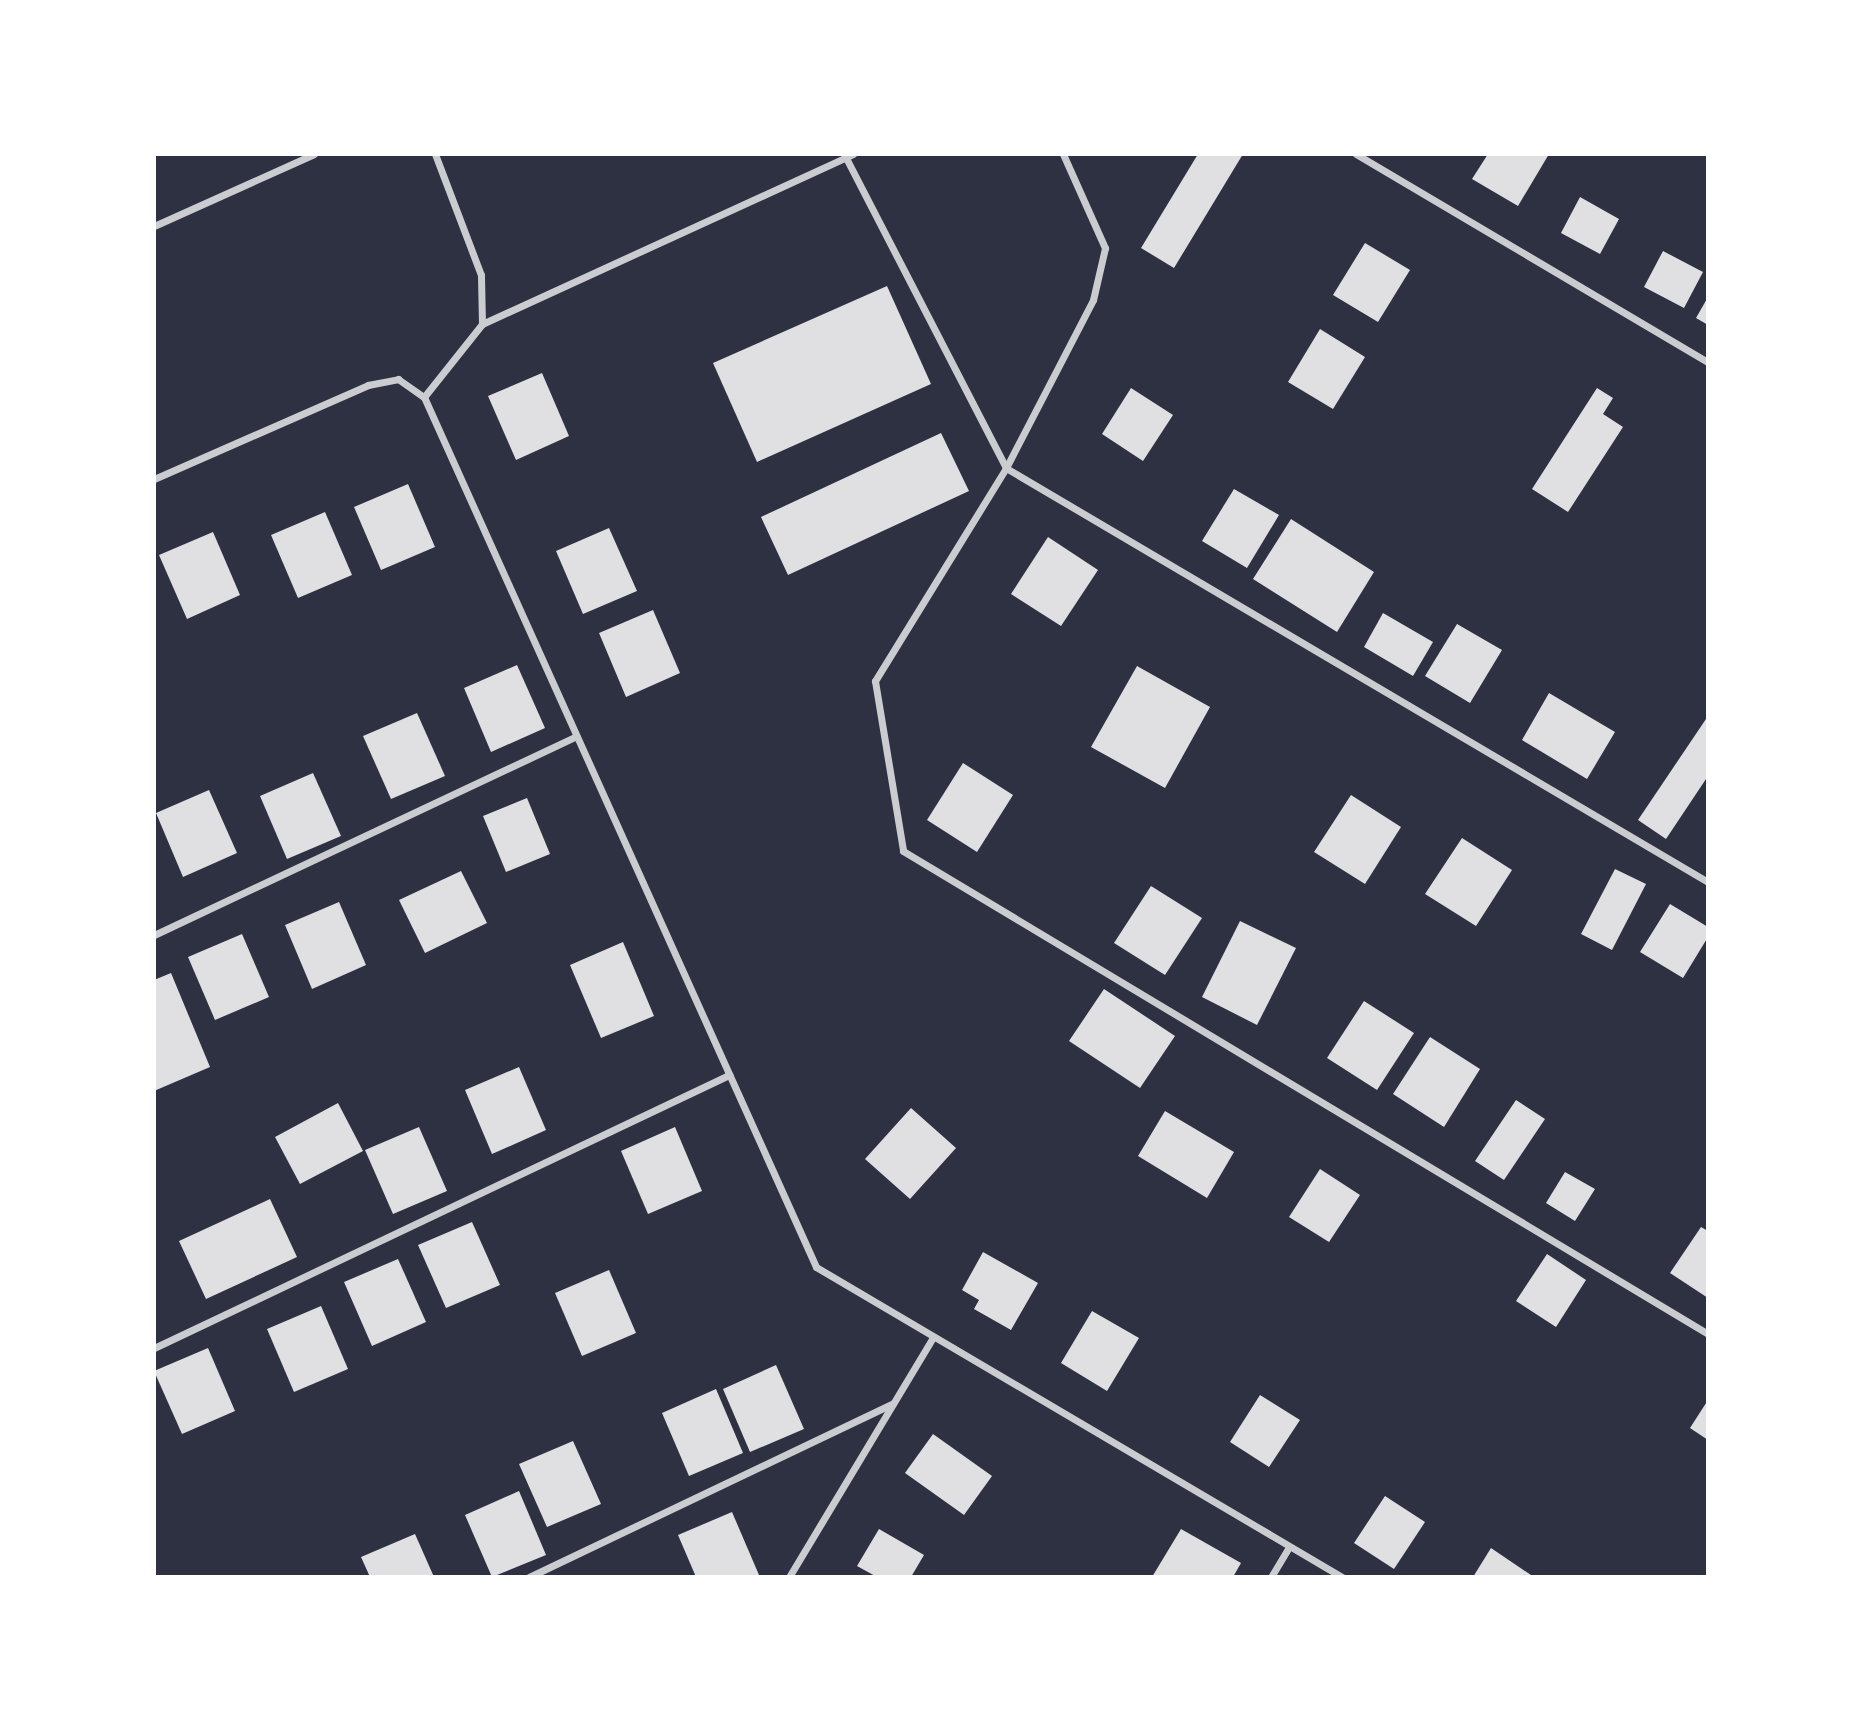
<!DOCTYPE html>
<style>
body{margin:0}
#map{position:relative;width:1862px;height:1731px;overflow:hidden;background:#2d3142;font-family:"Fira Sans Condensed",sans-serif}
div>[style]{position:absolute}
.building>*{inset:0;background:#e0e0e3}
.minor>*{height:7px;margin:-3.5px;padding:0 3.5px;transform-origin:3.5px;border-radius:3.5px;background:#caccd0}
span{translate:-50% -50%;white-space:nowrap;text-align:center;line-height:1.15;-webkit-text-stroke:5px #fff;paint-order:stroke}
.frame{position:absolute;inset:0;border:156px solid #fff;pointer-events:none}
</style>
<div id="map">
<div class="building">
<i style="clip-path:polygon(1198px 154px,1243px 154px,1174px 268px,1141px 248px)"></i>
<i style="clip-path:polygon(1488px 154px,1549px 154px,1518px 206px,1472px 179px)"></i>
<i style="clip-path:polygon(1580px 197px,1619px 219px,1600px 254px,1561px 233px)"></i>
<i style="clip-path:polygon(1365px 243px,1410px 270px,1378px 322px,1333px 295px)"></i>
<i style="clip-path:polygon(1663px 251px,1703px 272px,1684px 308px,1644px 287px)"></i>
<i style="clip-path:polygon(887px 286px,931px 384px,757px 462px,713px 363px)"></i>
<i style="clip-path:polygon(1708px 297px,1708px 325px,1696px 318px)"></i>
<i style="clip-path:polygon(1320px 329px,1365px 357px,1333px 409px,1288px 382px)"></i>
<i style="clip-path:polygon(542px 373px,569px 436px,516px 460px,488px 396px)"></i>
<i style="clip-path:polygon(1131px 388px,1173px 415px,1143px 461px,1102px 434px)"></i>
<i style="clip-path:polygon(1597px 388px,1613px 398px,1603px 414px,1623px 427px,1568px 512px,1532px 489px)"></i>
<i style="clip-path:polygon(941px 433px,969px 491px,788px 575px,761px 517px)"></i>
<i style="clip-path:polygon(408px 484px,435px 547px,381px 570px,354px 507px)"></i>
<i style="clip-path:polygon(1234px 489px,1279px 515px,1247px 568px,1202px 541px)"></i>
<i style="clip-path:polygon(325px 512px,352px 575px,298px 598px,271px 535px)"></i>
<i style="clip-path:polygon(1291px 519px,1374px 572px,1337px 632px,1253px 579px)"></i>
<i style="clip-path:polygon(609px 528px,637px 591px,583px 614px,556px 551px)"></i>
<i style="clip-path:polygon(213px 532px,240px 595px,187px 619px,159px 555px)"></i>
<i style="clip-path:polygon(1048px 537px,1098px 570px,1061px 626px,1011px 594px)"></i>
<i style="clip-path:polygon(653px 610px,680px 673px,626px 697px,599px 633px)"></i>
<i style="clip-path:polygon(1383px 613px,1433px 642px,1413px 676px,1364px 647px)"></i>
<i style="clip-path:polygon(1457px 624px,1502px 650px,1470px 703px,1425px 676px)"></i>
<i style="clip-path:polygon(517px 665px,545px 728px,491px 752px,464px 688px)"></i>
<i style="clip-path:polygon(1137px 666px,1210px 707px,1165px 788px,1091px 747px)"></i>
<i style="clip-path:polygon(1549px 693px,1615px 732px,1587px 779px,1522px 740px)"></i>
<i style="clip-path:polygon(417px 713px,445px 776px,391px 799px,363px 736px)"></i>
<i style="clip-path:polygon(1708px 716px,1708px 776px,1666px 839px,1638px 820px)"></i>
<i style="clip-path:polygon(963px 763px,1013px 795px,977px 852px,927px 820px)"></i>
<i style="clip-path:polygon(313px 773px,341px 836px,287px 859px,260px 796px)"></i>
<i style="clip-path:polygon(209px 790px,237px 853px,183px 877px,156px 813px)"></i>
<i style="clip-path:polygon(1351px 795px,1401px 827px,1365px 884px,1314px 852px)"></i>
<i style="clip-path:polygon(527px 798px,550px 854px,506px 872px,483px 816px)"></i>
<i style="clip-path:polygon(1462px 838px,1512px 870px,1476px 926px,1425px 894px)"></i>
<i style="clip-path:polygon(1615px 869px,1646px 884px,1612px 950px,1581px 934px)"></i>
<i style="clip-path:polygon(461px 871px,487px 923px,425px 953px,399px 900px)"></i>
<i style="clip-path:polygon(1151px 886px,1202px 918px,1165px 975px,1114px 943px)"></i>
<i style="clip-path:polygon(339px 902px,366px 965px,312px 989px,285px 925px)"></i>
<i style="clip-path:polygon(1670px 904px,1708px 927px,1708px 937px,1683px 978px,1640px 952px)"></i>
<i style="clip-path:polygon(1240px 921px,1296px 948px,1257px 1025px,1202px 997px)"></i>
<i style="clip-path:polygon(242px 934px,269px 997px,215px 1020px,188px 957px)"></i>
<i style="clip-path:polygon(623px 942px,654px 1016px,601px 1038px,570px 965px)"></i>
<i style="clip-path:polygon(171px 973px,210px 1067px,154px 1091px,154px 980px)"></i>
<i style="clip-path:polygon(1104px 989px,1175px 1036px,1140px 1088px,1069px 1041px)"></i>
<i style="clip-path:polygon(1364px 1001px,1414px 1033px,1377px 1090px,1327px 1058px)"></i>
<i style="clip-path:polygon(1430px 1037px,1480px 1069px,1444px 1127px,1393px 1094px)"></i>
<i style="clip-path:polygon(519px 1067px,546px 1130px,492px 1154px,465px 1090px)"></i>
<i style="clip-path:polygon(1516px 1100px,1545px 1119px,1504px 1180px,1475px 1161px)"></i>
<i style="clip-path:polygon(338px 1103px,363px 1151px,300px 1184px,275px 1137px)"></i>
<i style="clip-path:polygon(911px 1108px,956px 1148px,910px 1199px,865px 1159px)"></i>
<i style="clip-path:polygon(1165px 1111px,1234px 1152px,1207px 1198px,1138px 1156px)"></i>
<i style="clip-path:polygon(419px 1127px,447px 1191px,393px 1214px,365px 1150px)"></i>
<i style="clip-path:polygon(675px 1127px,702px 1191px,648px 1214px,621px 1151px)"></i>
<i style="clip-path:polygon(1320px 1169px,1360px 1195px,1329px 1242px,1289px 1217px)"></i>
<i style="clip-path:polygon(1565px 1172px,1595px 1189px,1575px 1221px,1546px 1203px)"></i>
<i style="clip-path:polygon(270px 1199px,297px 1257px,206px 1299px,179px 1241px)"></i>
<i style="clip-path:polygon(472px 1222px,500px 1285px,446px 1308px,418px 1245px)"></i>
<i style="clip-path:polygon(1701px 1227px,1708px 1231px,1708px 1298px,1670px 1273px)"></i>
<i style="clip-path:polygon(983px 1252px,1038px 1283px,1011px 1330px,974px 1309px,979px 1300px,962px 1290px)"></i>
<i style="clip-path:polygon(1547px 1254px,1586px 1280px,1556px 1327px,1516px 1301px)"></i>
<i style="clip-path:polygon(398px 1259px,426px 1322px,372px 1346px,344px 1282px)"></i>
<i style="clip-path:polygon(609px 1270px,636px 1333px,582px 1356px,555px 1293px)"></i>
<i style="clip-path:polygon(321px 1306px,348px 1369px,294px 1392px,267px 1329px)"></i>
<i style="clip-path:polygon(1092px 1311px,1139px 1338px,1107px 1391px,1061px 1363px)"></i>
<i style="clip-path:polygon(208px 1348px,235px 1411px,182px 1434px,154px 1371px)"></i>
<i style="clip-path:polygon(776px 1365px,804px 1429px,750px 1452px,723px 1389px)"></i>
<i style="clip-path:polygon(716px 1389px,743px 1453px,689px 1476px,662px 1413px)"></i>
<i style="clip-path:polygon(1260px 1395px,1300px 1420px,1269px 1467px,1230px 1442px)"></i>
<i style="clip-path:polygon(1708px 1400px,1708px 1440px,1690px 1428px)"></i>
<i style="clip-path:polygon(933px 1434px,992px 1476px,964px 1515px,905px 1473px)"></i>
<i style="clip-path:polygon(573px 1441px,601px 1504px,547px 1527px,519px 1464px)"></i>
<i style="clip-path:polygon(519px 1491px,546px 1555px,492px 1577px,465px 1515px)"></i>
<i style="clip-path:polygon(1385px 1496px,1425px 1522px,1394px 1569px,1354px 1543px)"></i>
<i style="clip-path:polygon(732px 1512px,759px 1575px,696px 1577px,678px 1535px)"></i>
<i style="clip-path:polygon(879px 1529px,924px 1555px,911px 1577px,877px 1577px,857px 1566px)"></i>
<i style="clip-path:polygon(1181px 1529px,1241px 1563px,1233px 1577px,1152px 1577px)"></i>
<i style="clip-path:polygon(415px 1534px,434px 1577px,370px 1577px,361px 1557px)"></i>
<i style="clip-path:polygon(1491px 1548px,1531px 1575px,1530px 1577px,1473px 1577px)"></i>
</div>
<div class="minor">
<i style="left:844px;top:154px;width:353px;rotate:62.7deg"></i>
<i style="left:1063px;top:154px;width:103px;rotate:65.9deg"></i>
<i style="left:1105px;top:248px;width:53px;rotate:103deg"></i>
<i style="left:1093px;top:300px;width:189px;rotate:117.4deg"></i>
<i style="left:1006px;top:468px;width:250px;rotate:121.6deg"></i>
<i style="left:875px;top:681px;width:172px;rotate:80.6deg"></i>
<i style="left:903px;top:851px;width:939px;rotate:30.96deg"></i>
<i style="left:1356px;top:154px;width:409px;rotate:30.6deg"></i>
<i style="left:154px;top:226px;width:175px;rotate:-24.2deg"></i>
<i style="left:482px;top:324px;width:408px;rotate:-24.6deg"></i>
<i style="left:424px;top:397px;width:93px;rotate:-51.5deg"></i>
<i style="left:482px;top:324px;width:49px;rotate:-91.2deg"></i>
<i style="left:481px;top:275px;width:129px;rotate:-110.8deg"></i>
<i style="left:1006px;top:468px;width:815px;rotate:30.53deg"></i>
<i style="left:154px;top:479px;width:234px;rotate:-23.7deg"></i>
<i style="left:368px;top:385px;width:31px;rotate:-11deg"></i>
<i style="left:398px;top:379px;width:32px;rotate:35deg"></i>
<i style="left:424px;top:397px;width:954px;rotate:65.74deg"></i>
<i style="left:816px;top:1267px;width:611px;rotate:30.51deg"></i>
<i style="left:154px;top:935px;width:467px;rotate:-25.2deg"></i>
<i style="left:154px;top:1348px;width:637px;rotate:-25.4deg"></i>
<i style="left:529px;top:1577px;width:403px;rotate:-25.5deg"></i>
<i style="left:789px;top:1577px;width:280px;rotate:-59deg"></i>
<i style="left:1271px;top:1577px;width:35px;rotate:-59deg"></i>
</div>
<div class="frame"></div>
</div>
